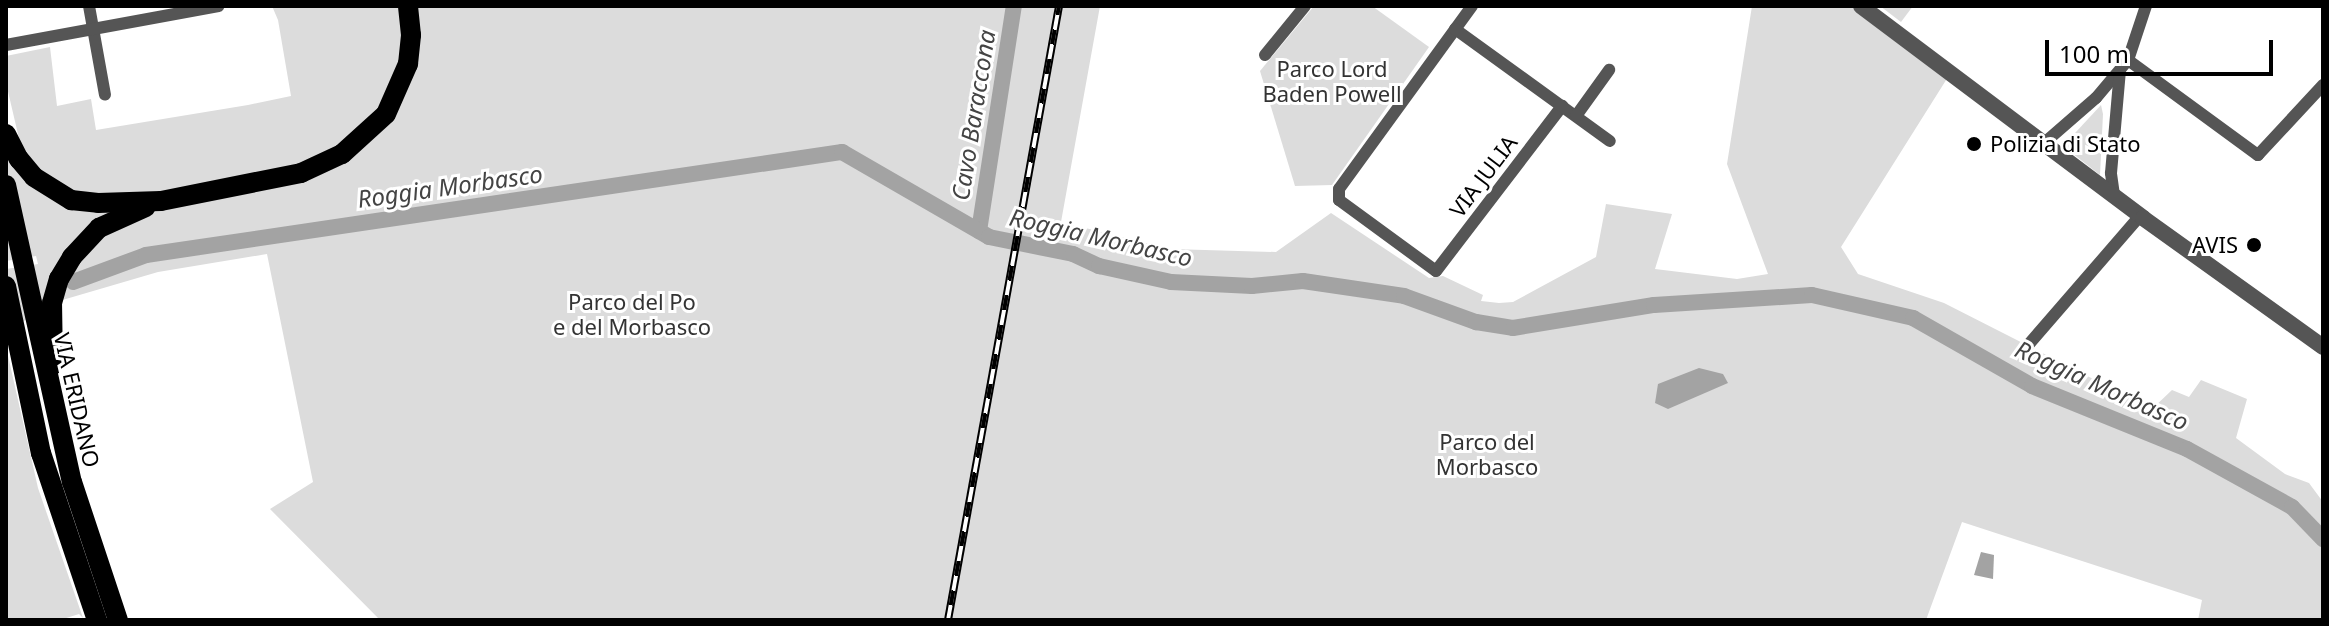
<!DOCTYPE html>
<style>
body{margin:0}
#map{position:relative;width:2329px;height:626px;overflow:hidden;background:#fff;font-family:"Noto Sans",sans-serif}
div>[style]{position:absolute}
.green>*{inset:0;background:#dcdcdc}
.water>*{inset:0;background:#a3a3a3}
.canal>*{height:16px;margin:-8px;padding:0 8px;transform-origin:8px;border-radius:8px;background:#a3a3a3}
.minor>*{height:12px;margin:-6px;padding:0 6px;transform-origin:6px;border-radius:6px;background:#555}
.tertiary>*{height:16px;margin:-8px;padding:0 8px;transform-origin:8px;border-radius:8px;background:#555}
.primary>*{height:20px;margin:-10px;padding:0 10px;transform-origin:10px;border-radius:10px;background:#000}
.rail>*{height:8px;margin-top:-4px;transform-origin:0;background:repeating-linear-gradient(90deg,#fff 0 15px,#000 0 30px);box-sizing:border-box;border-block:2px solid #000}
.dots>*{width:22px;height:22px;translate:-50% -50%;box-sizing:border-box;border:4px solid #fff;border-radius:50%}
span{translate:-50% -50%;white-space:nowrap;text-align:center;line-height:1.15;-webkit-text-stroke:6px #fff;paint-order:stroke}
.park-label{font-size:22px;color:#333}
.poi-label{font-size:22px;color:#000}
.left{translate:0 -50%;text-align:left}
.right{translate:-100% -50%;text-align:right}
.street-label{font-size:22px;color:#000}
.water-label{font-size:24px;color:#444;font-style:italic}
.frame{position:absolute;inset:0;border:8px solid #000;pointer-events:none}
.scale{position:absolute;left:2045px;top:40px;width:228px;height:36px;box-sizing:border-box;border:4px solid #000;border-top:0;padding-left:10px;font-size:24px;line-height:28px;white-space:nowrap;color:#000;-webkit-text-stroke:6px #fff;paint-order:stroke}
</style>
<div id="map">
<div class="green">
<i style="clip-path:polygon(272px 6px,1100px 6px,1061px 222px,1171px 249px,1276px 252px,1331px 213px,1429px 278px,1443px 276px,1483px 295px,1481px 301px,1499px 303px,1513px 302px,1596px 257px,1606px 204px,1672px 214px,1655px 269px,1737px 279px,1768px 274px,1727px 164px,1752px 6px,1855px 6px,1948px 77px,1841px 247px,1858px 274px,1944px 303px,2152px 409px,2172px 390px,2189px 397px,2201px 380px,2247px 399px,2236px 438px,2285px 474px,2309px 483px,2323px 502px,2323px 620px,2198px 620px,2202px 600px,1962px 522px,1926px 620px,380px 620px,270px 509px,313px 482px,267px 254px,158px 272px,59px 301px,6px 331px,6px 269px,38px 264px,36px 256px,6px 261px,6px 157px,19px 155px,21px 147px,6px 83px,6px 56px,50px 47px,57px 106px,91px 99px,96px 130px,248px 105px,291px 96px,278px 20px)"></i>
<i style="clip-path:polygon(1314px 6px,1372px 6px,1429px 47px,1332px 185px,1295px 186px,1260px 71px)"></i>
<i style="clip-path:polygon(1880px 6px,1913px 6px,1901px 22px)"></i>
<i style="clip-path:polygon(2101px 105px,2103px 114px,2100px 175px,2063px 146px)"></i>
<i style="clip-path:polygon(6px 347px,38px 488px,83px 618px,79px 614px,60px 620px,6px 620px)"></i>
</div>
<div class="water">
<i style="clip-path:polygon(1699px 368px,1723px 374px,1728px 383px,1668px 409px,1655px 403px,1658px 384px)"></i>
<i style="clip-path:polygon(1981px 552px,1994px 555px,1993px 579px,1974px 575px)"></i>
</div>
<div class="canal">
<i style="left:979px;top:231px;width:228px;rotate:-81.2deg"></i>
<i style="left:73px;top:282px;width:78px;rotate:-20.3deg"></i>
<i style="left:146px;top:255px;width:704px;rotate:-8.42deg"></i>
<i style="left:842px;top:152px;width:170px;rotate:30deg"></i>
<i style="left:989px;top:237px;width:86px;rotate:11.4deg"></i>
<i style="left:1073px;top:254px;width:29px;rotate:25deg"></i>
<i style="left:1099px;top:266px;width:74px;rotate:12.5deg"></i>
<i style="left:1171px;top:282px;width:81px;rotate:2.8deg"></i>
<i style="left:1252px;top:286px;width:51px;rotate:-5.6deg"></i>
<i style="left:1303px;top:281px;width:102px;rotate:8.4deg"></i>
<i style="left:1404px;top:296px;width:77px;rotate:19.9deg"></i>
<i style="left:1476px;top:322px;width:37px;rotate:9deg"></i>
<i style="left:1513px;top:328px;width:143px;rotate:-9.3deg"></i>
<i style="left:1654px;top:305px;width:158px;rotate:-3.6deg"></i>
<i style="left:1812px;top:295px;width:104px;rotate:12.8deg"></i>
<i style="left:1913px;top:318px;width:137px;rotate:29.7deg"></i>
<i style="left:2032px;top:386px;width:167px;rotate:22.1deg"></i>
<i style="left:2187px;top:449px;width:120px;rotate:28.9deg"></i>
<i style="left:2292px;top:507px;width:45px;rotate:45.9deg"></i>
</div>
<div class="minor">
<i style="left:89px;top:6px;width:90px;rotate:79.8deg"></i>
<i style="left:1472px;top:6px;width:226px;rotate:126deg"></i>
<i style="left:1339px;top:189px;width:11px;rotate:90deg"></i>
<i style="left:1339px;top:200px;width:120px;rotate:36.2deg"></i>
<i style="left:1436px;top:271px;width:208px;rotate:-52.6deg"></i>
<i style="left:1455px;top:29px;width:191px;rotate:35.9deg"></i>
<i style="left:6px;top:45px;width:216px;rotate:-10.4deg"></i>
<i style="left:1265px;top:55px;width:63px;rotate:-50.8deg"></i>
<i style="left:2128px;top:60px;width:161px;rotate:36.2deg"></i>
<i style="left:2258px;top:155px;width:96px;rotate:-47.1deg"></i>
<i style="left:1576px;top:116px;width:57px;rotate:-54.3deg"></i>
<i style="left:2043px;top:144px;width:70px;rotate:-41deg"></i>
<i style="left:2096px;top:98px;width:50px;rotate:-49.9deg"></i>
<i style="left:2128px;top:60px;width:57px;rotate:-71.6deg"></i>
<i style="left:2114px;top:195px;width:22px;rotate:-98deg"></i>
<i style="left:2111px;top:173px;width:102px;rotate:-85deg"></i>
<i style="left:2029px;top:344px;width:169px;rotate:-49.1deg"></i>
</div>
<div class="tertiary">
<i style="left:1861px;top:6px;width:353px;rotate:36.9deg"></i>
<i style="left:2143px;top:218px;width:221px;rotate:35.6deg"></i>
</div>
<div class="primary">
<i style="left:6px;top:134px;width:28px;rotate:63deg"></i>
<i style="left:19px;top:159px;width:23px;rotate:50deg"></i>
<i style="left:34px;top:177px;width:44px;rotate:31.9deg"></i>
<i style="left:71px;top:200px;width:27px;rotate:6deg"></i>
<i style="left:98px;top:203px;width:63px;rotate:-1.8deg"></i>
<i style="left:161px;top:201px;width:143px;rotate:-11.3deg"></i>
<i style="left:301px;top:173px;width:45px;rotate:-24.9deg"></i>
<i style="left:342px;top:154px;width:59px;rotate:-42.3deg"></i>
<i style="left:386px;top:114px;width:55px;rotate:-66.3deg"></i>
<i style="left:408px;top:64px;width:29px;rotate:-84deg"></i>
<i style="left:411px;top:35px;width:29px;rotate:-96deg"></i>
<i style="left:6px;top:185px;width:304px;rotate:77.5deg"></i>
<i style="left:72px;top:482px;width:145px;rotate:71.6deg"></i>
<i style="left:6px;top:286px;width:171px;rotate:78.2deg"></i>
<i style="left:41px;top:453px;width:176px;rotate:71.5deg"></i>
<i style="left:53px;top:365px;width:62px;rotate:-90.9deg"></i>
<i style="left:52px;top:303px;width:25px;rotate:-74deg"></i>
<i style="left:59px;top:279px;width:26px;rotate:-59deg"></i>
<i style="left:72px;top:257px;width:40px;rotate:-47deg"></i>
<i style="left:99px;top:228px;width:51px;rotate:-24.1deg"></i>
</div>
<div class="rail">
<i style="left:948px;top:620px;width:624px;rotate:-79.75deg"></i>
</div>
<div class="dots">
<i style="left:1974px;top:144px;background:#000"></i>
<i style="left:2254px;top:245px;background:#000"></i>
</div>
<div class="park-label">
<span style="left:1332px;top:81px">Parco Lord<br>Baden Powell</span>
<span style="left:632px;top:314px">Parco del Po<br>e del Morbasco</span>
<span style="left:1487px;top:454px">Parco del<br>Morbasco</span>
</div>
<div class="poi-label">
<span class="left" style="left:1990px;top:144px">Polizia di Stato</span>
<span class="right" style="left:2238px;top:245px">AVIS</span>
</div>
<div class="street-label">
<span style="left:1483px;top:176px;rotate:-53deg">VIA JULIA</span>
<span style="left:77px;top:400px;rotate:77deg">VIA ERIDANO</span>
</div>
<div class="water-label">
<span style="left:973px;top:115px;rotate:-81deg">Cavo Baraccona</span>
<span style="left:450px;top:186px;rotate:-8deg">Roggia Morbasco</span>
<span style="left:1101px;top:237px;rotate:13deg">Roggia Morbasco</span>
<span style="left:2102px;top:385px;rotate:24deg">Roggia Morbasco</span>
</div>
<div class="frame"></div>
<div class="scale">100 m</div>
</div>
